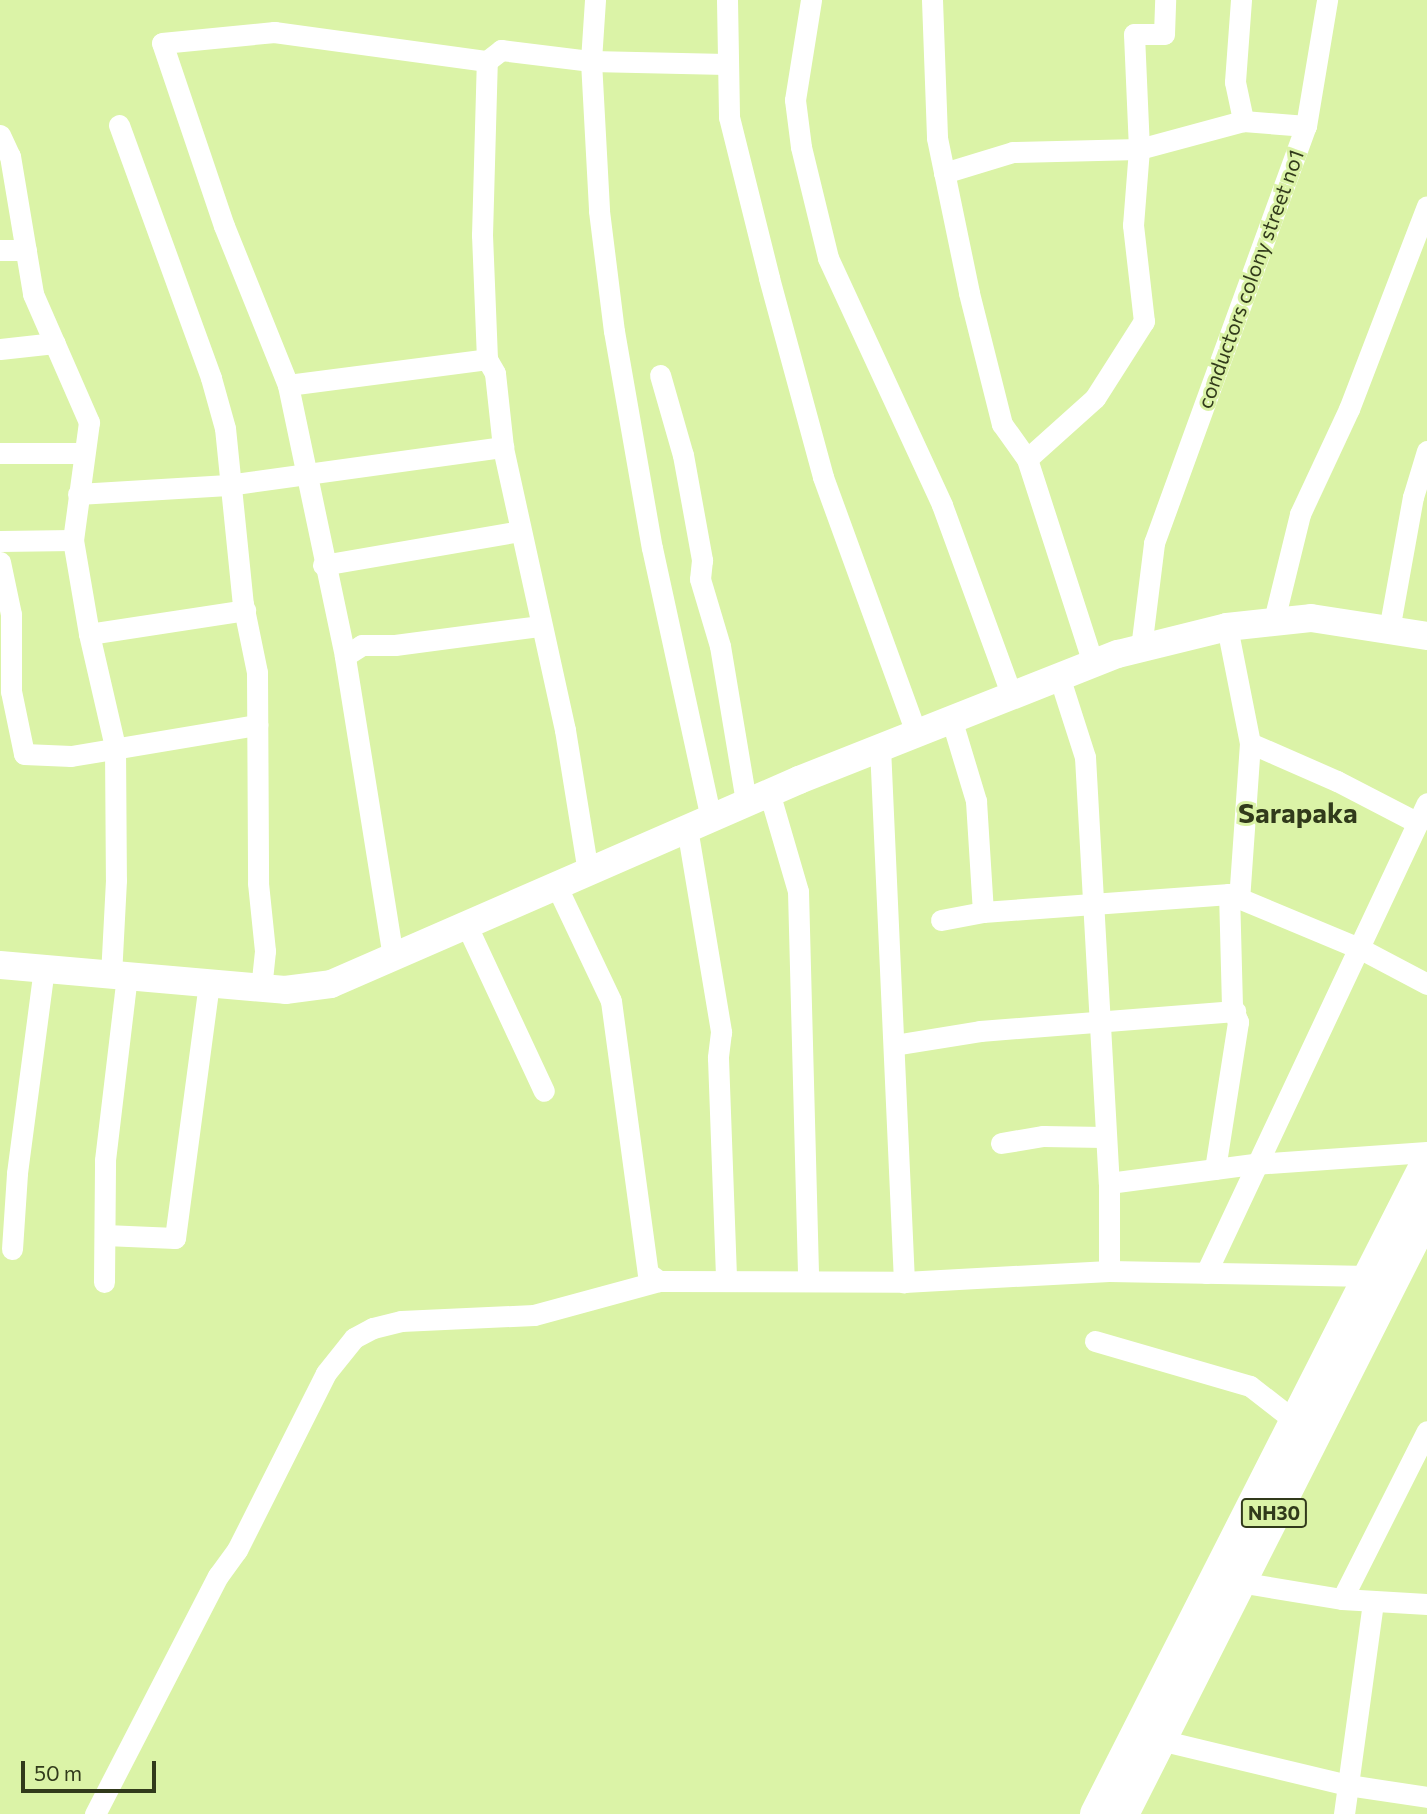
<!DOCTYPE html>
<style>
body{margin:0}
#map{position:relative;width:1427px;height:1814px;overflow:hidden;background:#dbf3a7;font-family:Commissioner,sans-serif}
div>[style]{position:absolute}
.minor>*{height:21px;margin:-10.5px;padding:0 10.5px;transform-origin:10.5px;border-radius:10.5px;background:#fff}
.major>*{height:28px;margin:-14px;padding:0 14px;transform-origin:14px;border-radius:14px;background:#fff}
.highway>*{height:32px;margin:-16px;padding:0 16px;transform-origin:16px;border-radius:16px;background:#fff}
span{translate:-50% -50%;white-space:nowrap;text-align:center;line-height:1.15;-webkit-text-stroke:6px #dbf3a7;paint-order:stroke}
.shield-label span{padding:2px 5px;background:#dbf3a7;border:2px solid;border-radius:5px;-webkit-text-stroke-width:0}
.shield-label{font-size:19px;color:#313a1b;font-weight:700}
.street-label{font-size:21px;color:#313a1b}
.district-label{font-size:28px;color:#313a1b;font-weight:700}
.scale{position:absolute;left:21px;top:1761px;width:135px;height:32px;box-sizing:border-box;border:4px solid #313a1b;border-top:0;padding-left:9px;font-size:21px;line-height:24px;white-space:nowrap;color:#313a1b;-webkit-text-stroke:5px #dbf3a7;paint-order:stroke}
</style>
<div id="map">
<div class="minor">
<i style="left:595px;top:0;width:61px;rotate:93.8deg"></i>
<i style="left:591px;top:61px;width:150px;rotate:86.9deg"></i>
<i style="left:599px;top:211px;width:121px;rotate:82.9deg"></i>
<i style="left:614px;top:331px;width:220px;rotate:80.1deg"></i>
<i style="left:652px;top:548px;width:276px;rotate:77.7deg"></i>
<i style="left:727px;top:0;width:117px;rotate:89deg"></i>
<i style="left:729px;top:117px;width:166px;rotate:76deg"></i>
<i style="left:769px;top:278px;width:206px;rotate:74.8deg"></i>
<i style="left:823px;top:477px;width:271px;rotate:70deg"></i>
<i style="left:811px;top:0;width:101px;rotate:99.1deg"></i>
<i style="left:795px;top:100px;width:47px;rotate:82.7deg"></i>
<i style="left:801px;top:147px;width:114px;rotate:76.3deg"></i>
<i style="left:828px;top:258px;width:272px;rotate:65.2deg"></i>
<i style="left:942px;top:505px;width:201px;rotate:69.9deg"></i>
<i style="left:932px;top:0;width:138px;rotate:87.9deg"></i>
<i style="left:937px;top:138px;width:158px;rotate:78.3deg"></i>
<i style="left:969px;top:293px;width:135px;rotate:75.9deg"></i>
<i style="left:1002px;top:424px;width:43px;rotate:54.5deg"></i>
<i style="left:1027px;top:459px;width:214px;rotate:72.1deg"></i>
<i style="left:1241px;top:0;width:82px;rotate:94.2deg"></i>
<i style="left:1235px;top:82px;width:40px;rotate:78deg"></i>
<i style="left:119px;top:125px;width:269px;rotate:70deg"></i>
<i style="left:211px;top:378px;width:52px;rotate:74.4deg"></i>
<i style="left:225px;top:428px;width:177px;rotate:84.2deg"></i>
<i style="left:243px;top:604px;width:69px;rotate:78.4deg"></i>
<i style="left:257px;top:672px;width:211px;rotate:89.7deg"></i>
<i style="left:258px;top:883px;width:68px;rotate:84.1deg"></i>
<i style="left:265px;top:951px;width:37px;rotate:96deg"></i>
<i style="left:1306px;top:126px;width:128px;rotate:-80.5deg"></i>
<i style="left:0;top:135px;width:23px;rotate:65deg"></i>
<i style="left:10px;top:156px;width:140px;rotate:80.5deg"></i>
<i style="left:33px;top:294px;width:140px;rotate:66.4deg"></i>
<i style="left:89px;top:422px;width:119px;rotate:97.7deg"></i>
<i style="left:73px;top:540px;width:95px;rotate:80.3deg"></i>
<i style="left:89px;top:634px;width:116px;rotate:77deg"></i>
<i style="left:115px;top:747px;width:133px;rotate:89.6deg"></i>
<i style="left:116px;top:880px;width:94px;rotate:93deg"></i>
<i style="left:944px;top:173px;width:72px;rotate:-16.9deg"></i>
<i style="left:1013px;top:152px;width:126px;rotate:-1.4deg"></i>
<i style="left:1139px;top:149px;width:76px;rotate:94.5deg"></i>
<i style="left:1133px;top:225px;width:97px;rotate:83.5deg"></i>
<i style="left:1144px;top:321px;width:91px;rotate:122.5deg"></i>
<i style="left:1095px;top:398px;width:91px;rotate:138.1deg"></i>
<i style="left:0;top:250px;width:26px"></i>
<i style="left:0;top:349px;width:55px;rotate:-6.2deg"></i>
<i style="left:660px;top:375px;width:83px;rotate:74deg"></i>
<i style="left:683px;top:455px;width:107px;rotate:79.7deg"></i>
<i style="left:702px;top:560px;width:19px;rotate:96deg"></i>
<i style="left:700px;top:579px;width:70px;rotate:73.4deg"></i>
<i style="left:720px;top:646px;width:158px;rotate:80.5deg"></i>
<i style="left:288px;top:385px;width:201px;rotate:-7.4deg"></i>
<i style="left:0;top:453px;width:84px"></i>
<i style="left:78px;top:494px;width:150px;rotate:-3.4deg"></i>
<i style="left:228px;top:485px;width:278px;rotate:-7.9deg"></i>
<i style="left:0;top:541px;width:73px;rotate:-0.8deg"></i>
<i style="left:0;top:562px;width:53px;rotate:78.1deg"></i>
<i style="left:11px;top:614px;width:77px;rotate:90deg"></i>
<i style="left:11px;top:691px;width:64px;rotate:78.3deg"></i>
<i style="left:24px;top:754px;width:47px;rotate:2.4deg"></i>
<i style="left:71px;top:756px;width:189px;rotate:-9.5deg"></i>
<i style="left:323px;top:565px;width:200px;rotate:-9.8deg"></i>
<i style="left:1274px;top:620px;width:109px;rotate:-76.2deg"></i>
<i style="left:1300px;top:514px;width:116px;rotate:-65deg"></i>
<i style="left:1349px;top:409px;width:217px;rotate:-69deg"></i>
<i style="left:1227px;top:627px;width:118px;rotate:78.8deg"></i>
<i style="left:1250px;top:743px;width:156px;rotate:94deg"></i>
<i style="left:1389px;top:630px;width:135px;rotate:-79.8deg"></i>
<i style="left:1413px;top:497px;width:48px;rotate:-73.1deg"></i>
<i style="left:89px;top:634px;width:158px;rotate:-8.7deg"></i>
<i style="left:1141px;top:648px;width:106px;rotate:-82.9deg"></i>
<i style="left:1154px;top:543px;width:444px;rotate:-70deg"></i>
<i style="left:1306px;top:126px;width:63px;rotate:-175.5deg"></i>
<i style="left:1243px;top:121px;width:108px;rotate:164.9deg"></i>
<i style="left:1139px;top:149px;width:115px;rotate:-92.5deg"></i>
<i style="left:1134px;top:34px;width:30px"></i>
<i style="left:1164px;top:34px;width:34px;rotate:-88deg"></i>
<i style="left:345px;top:656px;width:20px;rotate:-33deg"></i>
<i style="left:362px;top:645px;width:33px"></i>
<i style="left:395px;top:645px;width:145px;rotate:-7.5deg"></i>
<i style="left:1059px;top:676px;width:85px;rotate:72.2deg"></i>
<i style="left:1085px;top:757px;width:427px;rotate:86.8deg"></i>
<i style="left:1109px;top:1183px;width:88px;rotate:90deg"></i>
<i style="left:951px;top:718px;width:87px;rotate:73.2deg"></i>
<i style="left:976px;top:801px;width:111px;rotate:86.4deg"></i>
<i style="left:983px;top:912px;width:247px;rotate:-4.2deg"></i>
<i style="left:1229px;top:894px;width:141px;rotate:22.6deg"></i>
<i style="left:1359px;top:948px;width:77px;rotate:27.9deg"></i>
<i style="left:1250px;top:743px;width:95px;rotate:23.6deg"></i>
<i style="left:1337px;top:781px;width:91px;rotate:27.4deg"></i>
<i style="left:880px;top:747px;width:536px;rotate:87.43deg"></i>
<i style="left:769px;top:792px;width:103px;rotate:73.7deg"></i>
<i style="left:798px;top:891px;width:390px;rotate:88.5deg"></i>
<i style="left:687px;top:828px;width:207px;rotate:80.5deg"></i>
<i style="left:721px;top:1032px;width:26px;rotate:97deg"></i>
<i style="left:718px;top:1058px;width:221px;rotate:87.9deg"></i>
<i style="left:588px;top:872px;width:144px;rotate:-99.2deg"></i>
<i style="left:565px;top:730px;width:290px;rotate:-102.4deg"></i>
<i style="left:503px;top:447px;width:74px;rotate:-96.2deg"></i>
<i style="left:495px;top:373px;width:16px;rotate:-120deg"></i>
<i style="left:487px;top:359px;width:124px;rotate:-92.3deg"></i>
<i style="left:482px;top:235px;width:174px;rotate:-88.4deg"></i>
<i style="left:487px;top:61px;width:18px;rotate:-38deg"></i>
<i style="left:501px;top:50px;width:91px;rotate:7deg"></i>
<i style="left:591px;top:61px;width:135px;rotate:1.3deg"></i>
<i style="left:556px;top:885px;width:128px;rotate:64.6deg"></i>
<i style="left:611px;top:1001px;width:275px;rotate:82.3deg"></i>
<i style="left:648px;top:1273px;width:14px;rotate:36deg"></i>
<i style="left:941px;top:920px;width:43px;rotate:-10.8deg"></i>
<i style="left:466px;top:924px;width:184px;rotate:65deg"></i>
<i style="left:393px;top:957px;width:305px;rotate:-99.1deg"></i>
<i style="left:345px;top:656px;width:277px;rotate:-101.9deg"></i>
<i style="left:288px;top:385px;width:171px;rotate:-111.9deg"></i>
<i style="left:224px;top:226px;width:193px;rotate:-108.7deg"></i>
<i style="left:162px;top:43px;width:113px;rotate:-5.6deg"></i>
<i style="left:274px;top:32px;width:215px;rotate:7.8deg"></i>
<i style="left:894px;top:1045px;width:87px;rotate:-9.2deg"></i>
<i style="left:980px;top:1031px;width:256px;rotate:-4.5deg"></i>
<i style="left:1001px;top:1143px;width:43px;rotate:-9.5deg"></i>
<i style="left:1043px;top:1136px;width:61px;rotate:0.9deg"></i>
<i style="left:1215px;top:1169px;width:149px;rotate:-81.1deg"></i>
<i style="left:1238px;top:1022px;width:17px;rotate:-111deg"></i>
<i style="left:1232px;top:1006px;width:112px;rotate:-91.5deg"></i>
<i style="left:1109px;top:1183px;width:146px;rotate:-7.5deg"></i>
<i style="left:1254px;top:1164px;width:173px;rotate:-4deg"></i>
<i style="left:105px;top:1235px;width:70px;rotate:2.5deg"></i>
<i style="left:175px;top:1238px;width:257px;rotate:-82.4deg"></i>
<i style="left:12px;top:1249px;width:76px;rotate:-86.2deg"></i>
<i style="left:17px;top:1173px;width:206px;rotate:-82.5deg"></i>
<i style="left:1206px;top:1273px;width:519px;rotate:-64.82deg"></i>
<i style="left:104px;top:1282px;width:122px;rotate:-89.5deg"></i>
<i style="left:105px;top:1160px;width:185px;rotate:-83.2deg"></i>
<i style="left:1095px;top:1341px;width:161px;rotate:16.2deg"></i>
<i style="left:1250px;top:1386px;width:57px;rotate:37.9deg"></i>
<i style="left:1239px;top:1582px;width:104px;rotate:9.4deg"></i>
<i style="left:1342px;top:1599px;width:85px;rotate:3.4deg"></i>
<i style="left:1342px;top:1599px;width:188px;rotate:-63.2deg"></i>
<i style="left:1160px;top:1740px;width:193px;rotate:13.5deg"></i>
<i style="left:1348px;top:1785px;width:80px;rotate:8.6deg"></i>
<i style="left:95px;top:1814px;width:268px;rotate:-62.7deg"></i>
<i style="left:218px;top:1576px;width:32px;rotate:-54deg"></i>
<i style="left:237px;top:1550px;width:198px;rotate:-63.3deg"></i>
<i style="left:326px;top:1373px;width:45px;rotate:-51.3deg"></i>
<i style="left:354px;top:1338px;width:21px;rotate:-28deg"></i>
<i style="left:373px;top:1328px;width:29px;rotate:-14deg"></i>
<i style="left:401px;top:1321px;width:133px;rotate:-2.6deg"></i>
<i style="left:534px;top:1315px;width:130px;rotate:-15.2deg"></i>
<i style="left:659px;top:1281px;width:245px;rotate:0.2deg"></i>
<i style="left:904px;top:1282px;width:205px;rotate:-3.1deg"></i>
<i style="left:1109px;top:1271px;width:259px;rotate:1.1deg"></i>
<i style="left:1344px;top:1814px;width:215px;rotate:-82.2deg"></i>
</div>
<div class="major">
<i style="left:0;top:965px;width:286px;rotate:5deg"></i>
<i style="left:285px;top:990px;width:46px;rotate:-7.4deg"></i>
<i style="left:331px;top:984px;width:511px;rotate:-23.55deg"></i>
<i style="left:799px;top:780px;width:343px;rotate:-21.6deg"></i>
<i style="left:1118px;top:654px;width:112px;rotate:-13.9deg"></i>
<i style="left:1227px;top:627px;width:84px;rotate:-6.1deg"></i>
<i style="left:1311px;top:618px;width:117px;rotate:8.8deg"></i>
</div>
<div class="highway">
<i style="left:1096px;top:1814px;width:731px;rotate:-63.08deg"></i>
<i style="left:1123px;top:1814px;width:674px;rotate:-63.17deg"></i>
</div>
<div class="shield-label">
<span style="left:1274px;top:1513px">NH30</span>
</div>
<div class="street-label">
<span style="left:1250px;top:279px;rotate:-70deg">conductors colony street no1</span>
</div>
<div class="district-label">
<span style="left:1298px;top:812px">Sarapaka</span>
</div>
<div class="scale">50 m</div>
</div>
